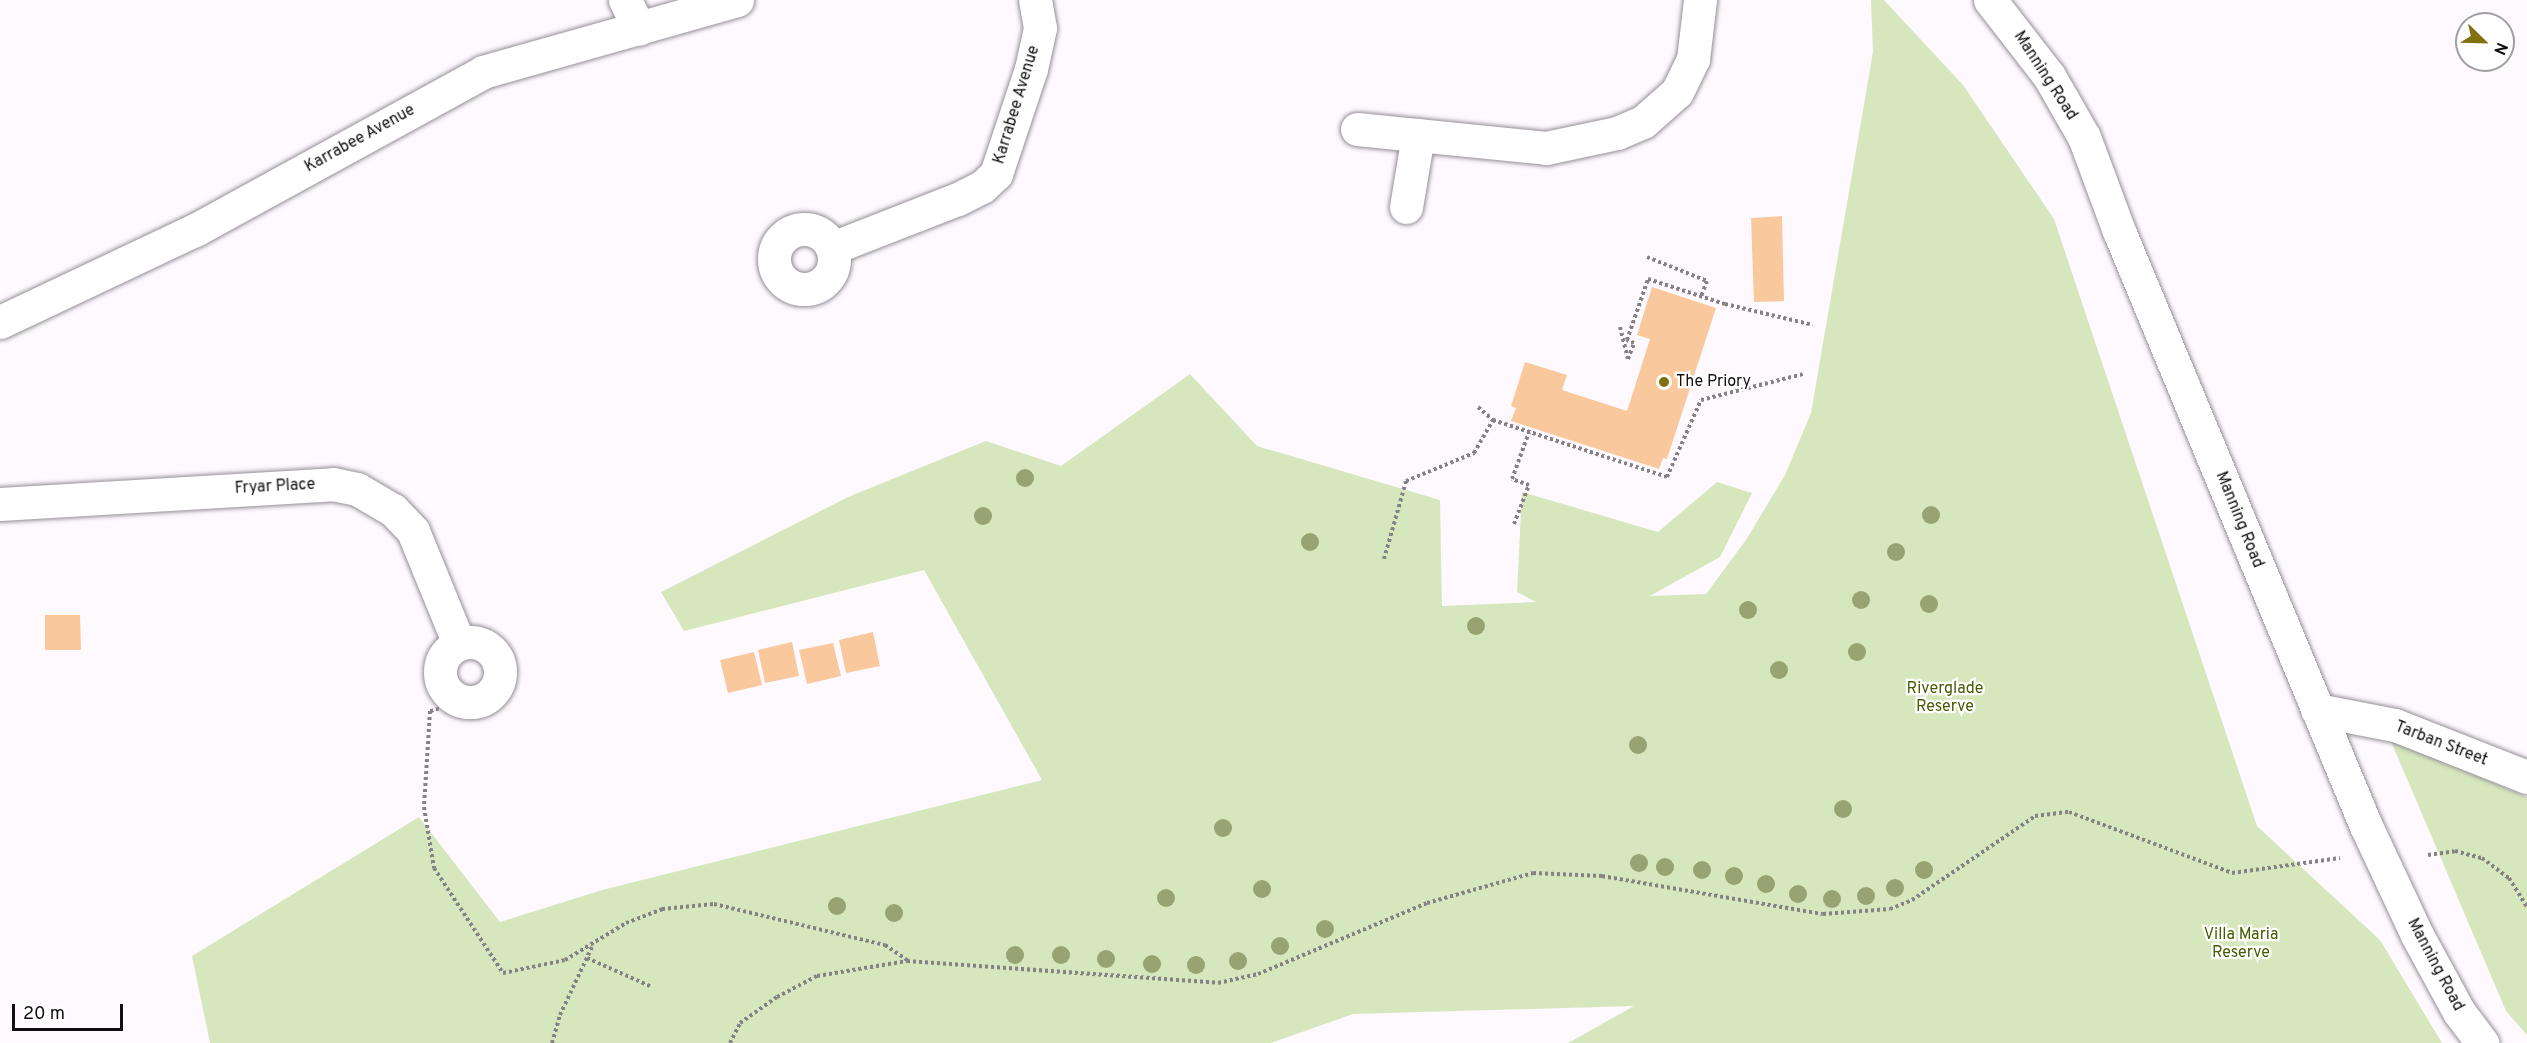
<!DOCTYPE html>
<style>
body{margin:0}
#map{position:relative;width:2527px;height:1043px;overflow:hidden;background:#fdf9fe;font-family:Overpass,sans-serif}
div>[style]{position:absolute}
.green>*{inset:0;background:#d7e7bd}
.building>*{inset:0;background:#f9c99d}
.path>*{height:4px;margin-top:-2px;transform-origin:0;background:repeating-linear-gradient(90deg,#858286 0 3px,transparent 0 6px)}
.roads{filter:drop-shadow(0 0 2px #958f97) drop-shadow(0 0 2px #958f97)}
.minor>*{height:33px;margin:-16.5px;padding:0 16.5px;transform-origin:16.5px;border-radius:16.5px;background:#fff}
.minor>.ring{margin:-16.5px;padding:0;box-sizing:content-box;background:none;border:33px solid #fff;border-radius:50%}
.trees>*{width:18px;height:18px;margin:-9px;border-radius:50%;background:#98a373}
.dots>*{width:16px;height:16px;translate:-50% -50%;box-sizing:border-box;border:3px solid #fff;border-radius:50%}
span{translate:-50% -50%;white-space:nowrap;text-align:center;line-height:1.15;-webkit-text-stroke:4.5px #fff;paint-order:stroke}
.street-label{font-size:16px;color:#100e11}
.poi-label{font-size:16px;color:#100e11}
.left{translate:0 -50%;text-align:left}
.park-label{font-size:16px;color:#455c01}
.north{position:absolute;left:2455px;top:12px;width:60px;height:60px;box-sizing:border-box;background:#fff;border:2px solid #9f9fa0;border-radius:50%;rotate:113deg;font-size:16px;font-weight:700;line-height:24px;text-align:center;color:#100e11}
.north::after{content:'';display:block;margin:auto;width:21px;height:27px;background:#817111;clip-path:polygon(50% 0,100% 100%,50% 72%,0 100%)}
.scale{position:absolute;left:12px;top:1004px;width:111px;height:27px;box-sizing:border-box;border:3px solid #100e11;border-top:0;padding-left:8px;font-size:18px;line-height:21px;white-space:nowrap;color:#100e11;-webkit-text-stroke:4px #fff;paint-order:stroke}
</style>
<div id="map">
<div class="green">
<i style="clip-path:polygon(1871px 0,1884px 0,1963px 85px,2054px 219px,2257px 826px,2380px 940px,2442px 1043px,1568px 1043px,1634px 1006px,1353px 1014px,1271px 1043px,210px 1043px,192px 956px,419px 817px,500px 922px,602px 890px,1042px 780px,924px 570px,684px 631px,661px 592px,848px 497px,986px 441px,1061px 466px,1190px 374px,1257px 446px,1440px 500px,1442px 606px,1536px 602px,1517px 592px,1522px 492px,1658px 532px,1717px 482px,1752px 493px,1720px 557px,1650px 596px,1706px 594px,1746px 540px,1785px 475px,1811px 413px,1873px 52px)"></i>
<i style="clip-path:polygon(2390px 739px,2527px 797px,2527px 1035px,2506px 1011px)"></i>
</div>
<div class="building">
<i style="clip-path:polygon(1782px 216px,1784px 301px,1754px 302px,1751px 218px)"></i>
<i style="clip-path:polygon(1652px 287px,1716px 308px,1667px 459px,1663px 458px,1659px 469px,1511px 421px,1516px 408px,1511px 406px,1525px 362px,1567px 375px,1562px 390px,1627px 411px,1650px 339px,1637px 335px)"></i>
<i style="clip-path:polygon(45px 615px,80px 615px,81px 650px,45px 650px)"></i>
<i style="clip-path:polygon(873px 632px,880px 666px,846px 673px,839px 640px)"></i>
<i style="clip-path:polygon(792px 642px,799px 676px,765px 683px,758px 650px)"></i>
<i style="clip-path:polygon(833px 643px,841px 676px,807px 684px,799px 650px)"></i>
<i style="clip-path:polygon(754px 652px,762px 685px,728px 693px,720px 660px)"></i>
</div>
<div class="path">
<i style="left:1647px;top:257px;width:65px;rotate:21.8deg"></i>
<i style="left:1707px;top:281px;width:17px;rotate:111deg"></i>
<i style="left:1620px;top:327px;width:33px;rotate:76deg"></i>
<i style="left:1628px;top:359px;width:17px;rotate:-69deg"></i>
<i style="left:1634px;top:343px;width:8px;rotate:-157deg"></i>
<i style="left:1627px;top:340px;width:65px;rotate:-71deg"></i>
<i style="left:1648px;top:279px;width:81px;rotate:18deg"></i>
<i style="left:1725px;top:304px;width:90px;rotate:13.4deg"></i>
<i style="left:1478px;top:407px;width:20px;rotate:41deg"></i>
<i style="left:1493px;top:420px;width:183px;rotate:18.1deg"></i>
<i style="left:1667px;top:477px;width:84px;rotate:-66.2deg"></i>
<i style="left:1701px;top:400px;width:105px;rotate:-14.3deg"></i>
<i style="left:1514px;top:524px;width:42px;rotate:-69deg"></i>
<i style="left:1529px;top:485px;width:18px;rotate:-161deg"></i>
<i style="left:1512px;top:479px;width:50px;rotate:-70.1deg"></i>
<i style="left:1384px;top:559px;width:81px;rotate:-74.2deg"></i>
<i style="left:1406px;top:481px;width:74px;rotate:-22.4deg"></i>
<i style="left:1474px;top:453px;width:38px;rotate:-60deg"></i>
<i style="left:462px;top:702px;width:33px;rotate:164deg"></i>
<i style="left:430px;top:711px;width:96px;rotate:93.6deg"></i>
<i style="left:424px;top:807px;width:62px;rotate:80.7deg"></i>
<i style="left:434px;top:868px;width:126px;rotate:56.7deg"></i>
<i style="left:503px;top:973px;width:63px;rotate:-11.8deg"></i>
<i style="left:565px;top:960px;width:71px;rotate:-31.2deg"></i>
<i style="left:626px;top:923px;width:39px;rotate:-21deg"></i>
<i style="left:662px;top:909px;width:52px;rotate:-5.5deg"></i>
<i style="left:714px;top:904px;width:176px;rotate:13.5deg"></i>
<i style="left:885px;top:945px;width:27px;rotate:34deg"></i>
<i style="left:2428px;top:855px;width:27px;rotate:-8deg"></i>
<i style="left:2455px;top:851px;width:28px;rotate:15deg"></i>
<i style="left:2482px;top:858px;width:34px;rotate:37deg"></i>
<i style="left:2509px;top:878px;width:34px;rotate:58deg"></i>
<i style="left:587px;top:958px;width:69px;rotate:24deg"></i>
<i style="left:552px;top:1043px;width:29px;rotate:-74deg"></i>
<i style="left:560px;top:1015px;width:75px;rotate:-64.8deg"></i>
<i style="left:730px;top:1043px;width:22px;rotate:-63deg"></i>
<i style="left:740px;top:1023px;width:45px;rotate:-35.1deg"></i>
<i style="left:777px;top:997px;width:45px;rotate:-27.7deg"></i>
<i style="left:817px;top:976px;width:91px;rotate:-9.5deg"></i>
<i style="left:907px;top:961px;width:312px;rotate:4deg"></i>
<i style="left:1218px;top:983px;width:41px;rotate:-12.7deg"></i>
<i style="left:1258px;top:974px;width:183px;rotate:-22.8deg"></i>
<i style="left:1427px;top:903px;width:110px;rotate:-15.8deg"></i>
<i style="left:1533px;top:873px;width:69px;rotate:2.5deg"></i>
<i style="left:1602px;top:876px;width:224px;rotate:9.8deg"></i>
<i style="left:1823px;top:914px;width:67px;rotate:-4.3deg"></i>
<i style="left:1890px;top:909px;width:24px;rotate:-22deg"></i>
<i style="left:1912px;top:900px;width:149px;rotate:-34.3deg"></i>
<i style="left:2035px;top:816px;width:34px;rotate:-7deg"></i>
<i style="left:2069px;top:812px;width:174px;rotate:20.5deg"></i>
<i style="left:2232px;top:873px;width:109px;rotate:-7.9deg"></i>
</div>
<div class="roads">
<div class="minor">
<i style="left:625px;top:0;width:32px;rotate:64deg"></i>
<i style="left:1990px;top:0;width:96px;rotate:52.2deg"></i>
<i style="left:2049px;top:76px;width:70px;rotate:60.2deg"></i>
<i style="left:2084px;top:137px;width:100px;rotate:69.6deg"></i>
<i style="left:2119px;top:231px;width:644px;rotate:67.46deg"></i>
<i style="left:2366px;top:826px;width:120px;rotate:64.9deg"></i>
<i style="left:2417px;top:935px;width:88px;rotate:61.4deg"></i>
<i style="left:2459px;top:1012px;width:39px;rotate:53deg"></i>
<i style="left:1357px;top:129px;width:190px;rotate:5.7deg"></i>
<i style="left:1546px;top:148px;width:73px;rotate:-11.9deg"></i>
<i style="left:1617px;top:133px;width:28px;rotate:-23deg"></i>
<i style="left:1643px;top:122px;width:45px;rotate:-41.4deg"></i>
<i style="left:1677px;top:92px;width:37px;rotate:-64deg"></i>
<i style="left:1693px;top:59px;width:59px;rotate:-83.2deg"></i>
<i style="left:1406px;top:207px;width:73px;rotate:-80.5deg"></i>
<i class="ring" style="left:774px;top:229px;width:27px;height:27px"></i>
<i style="left:832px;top:248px;width:135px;rotate:-21.3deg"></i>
<i style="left:958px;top:199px;width:27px;rotate:-27deg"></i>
<i style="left:982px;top:187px;width:19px;rotate:-43deg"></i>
<i style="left:996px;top:174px;width:111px;rotate:-71.6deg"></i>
<i style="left:1031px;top:69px;width:42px;rotate:-77.6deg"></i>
<i style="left:1040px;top:28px;width:28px;rotate:-100deg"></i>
<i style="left:0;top:322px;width:216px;rotate:-25.3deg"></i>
<i style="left:195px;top:230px;width:328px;rotate:-28.7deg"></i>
<i style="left:483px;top:72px;width:264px;rotate:-15.8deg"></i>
<i style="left:0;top:504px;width:334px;rotate:-3.4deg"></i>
<i style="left:333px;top:484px;width:25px;rotate:12deg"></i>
<i style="left:357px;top:489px;width:42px;rotate:30.3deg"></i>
<i style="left:393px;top:510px;width:29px;rotate:46deg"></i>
<i style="left:413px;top:531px;width:122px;rotate:67.8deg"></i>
<i class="ring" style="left:440px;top:642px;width:27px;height:27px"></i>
<i style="left:2317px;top:710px;width:79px;rotate:10.9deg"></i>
<i style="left:2395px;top:725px;width:142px;rotate:21.5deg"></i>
</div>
</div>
<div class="trees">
<i style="left:1025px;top:478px"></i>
<i style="left:1931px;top:515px"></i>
<i style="left:983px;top:516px"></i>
<i style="left:1310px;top:542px"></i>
<i style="left:1896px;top:552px"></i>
<i style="left:1861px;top:600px"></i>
<i style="left:1929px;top:604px"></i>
<i style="left:1748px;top:610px"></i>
<i style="left:1476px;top:626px"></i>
<i style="left:1857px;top:652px"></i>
<i style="left:1779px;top:670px"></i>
<i style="left:1638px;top:745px"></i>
<i style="left:1843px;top:809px"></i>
<i style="left:1223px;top:828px"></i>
<i style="left:1639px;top:863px"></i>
<i style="left:1665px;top:867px"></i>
<i style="left:1702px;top:870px"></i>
<i style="left:1924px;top:870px"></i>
<i style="left:1734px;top:876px"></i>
<i style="left:1766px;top:884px"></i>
<i style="left:1895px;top:888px"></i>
<i style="left:1262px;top:889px"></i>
<i style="left:1798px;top:894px"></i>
<i style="left:1866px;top:896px"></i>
<i style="left:1166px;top:898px"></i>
<i style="left:1832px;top:899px"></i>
<i style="left:837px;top:906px"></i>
<i style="left:894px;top:913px"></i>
<i style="left:1325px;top:929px"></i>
<i style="left:1280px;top:946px"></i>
<i style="left:1015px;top:955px"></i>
<i style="left:1061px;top:955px"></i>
<i style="left:1106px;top:959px"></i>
<i style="left:1238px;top:961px"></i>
<i style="left:1152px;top:964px"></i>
<i style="left:1196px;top:965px"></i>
</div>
<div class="dots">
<i style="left:1664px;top:382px;background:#817111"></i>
</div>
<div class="street-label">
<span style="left:2045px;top:76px;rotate:57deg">Manning Road</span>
<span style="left:1017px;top:105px;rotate:-73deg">Karrabee Avenue</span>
<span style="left:360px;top:139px;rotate:-29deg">Karrabee Avenue</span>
<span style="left:275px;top:487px;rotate:-3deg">Fryar Place</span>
<span style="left:2239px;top:520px;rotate:68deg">Manning Road</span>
<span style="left:2441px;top:744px;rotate:21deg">Tarban Street</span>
<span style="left:2435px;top:965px;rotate:62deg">Manning Road</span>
</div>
<div class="poi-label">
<span class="left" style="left:1676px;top:382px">The Priory</span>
</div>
<div class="park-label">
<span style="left:1945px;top:698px">Riverglade<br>Reserve</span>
<span style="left:2241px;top:944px">Villa Maria<br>Reserve</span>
</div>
<div class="north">N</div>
<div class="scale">20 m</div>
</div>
